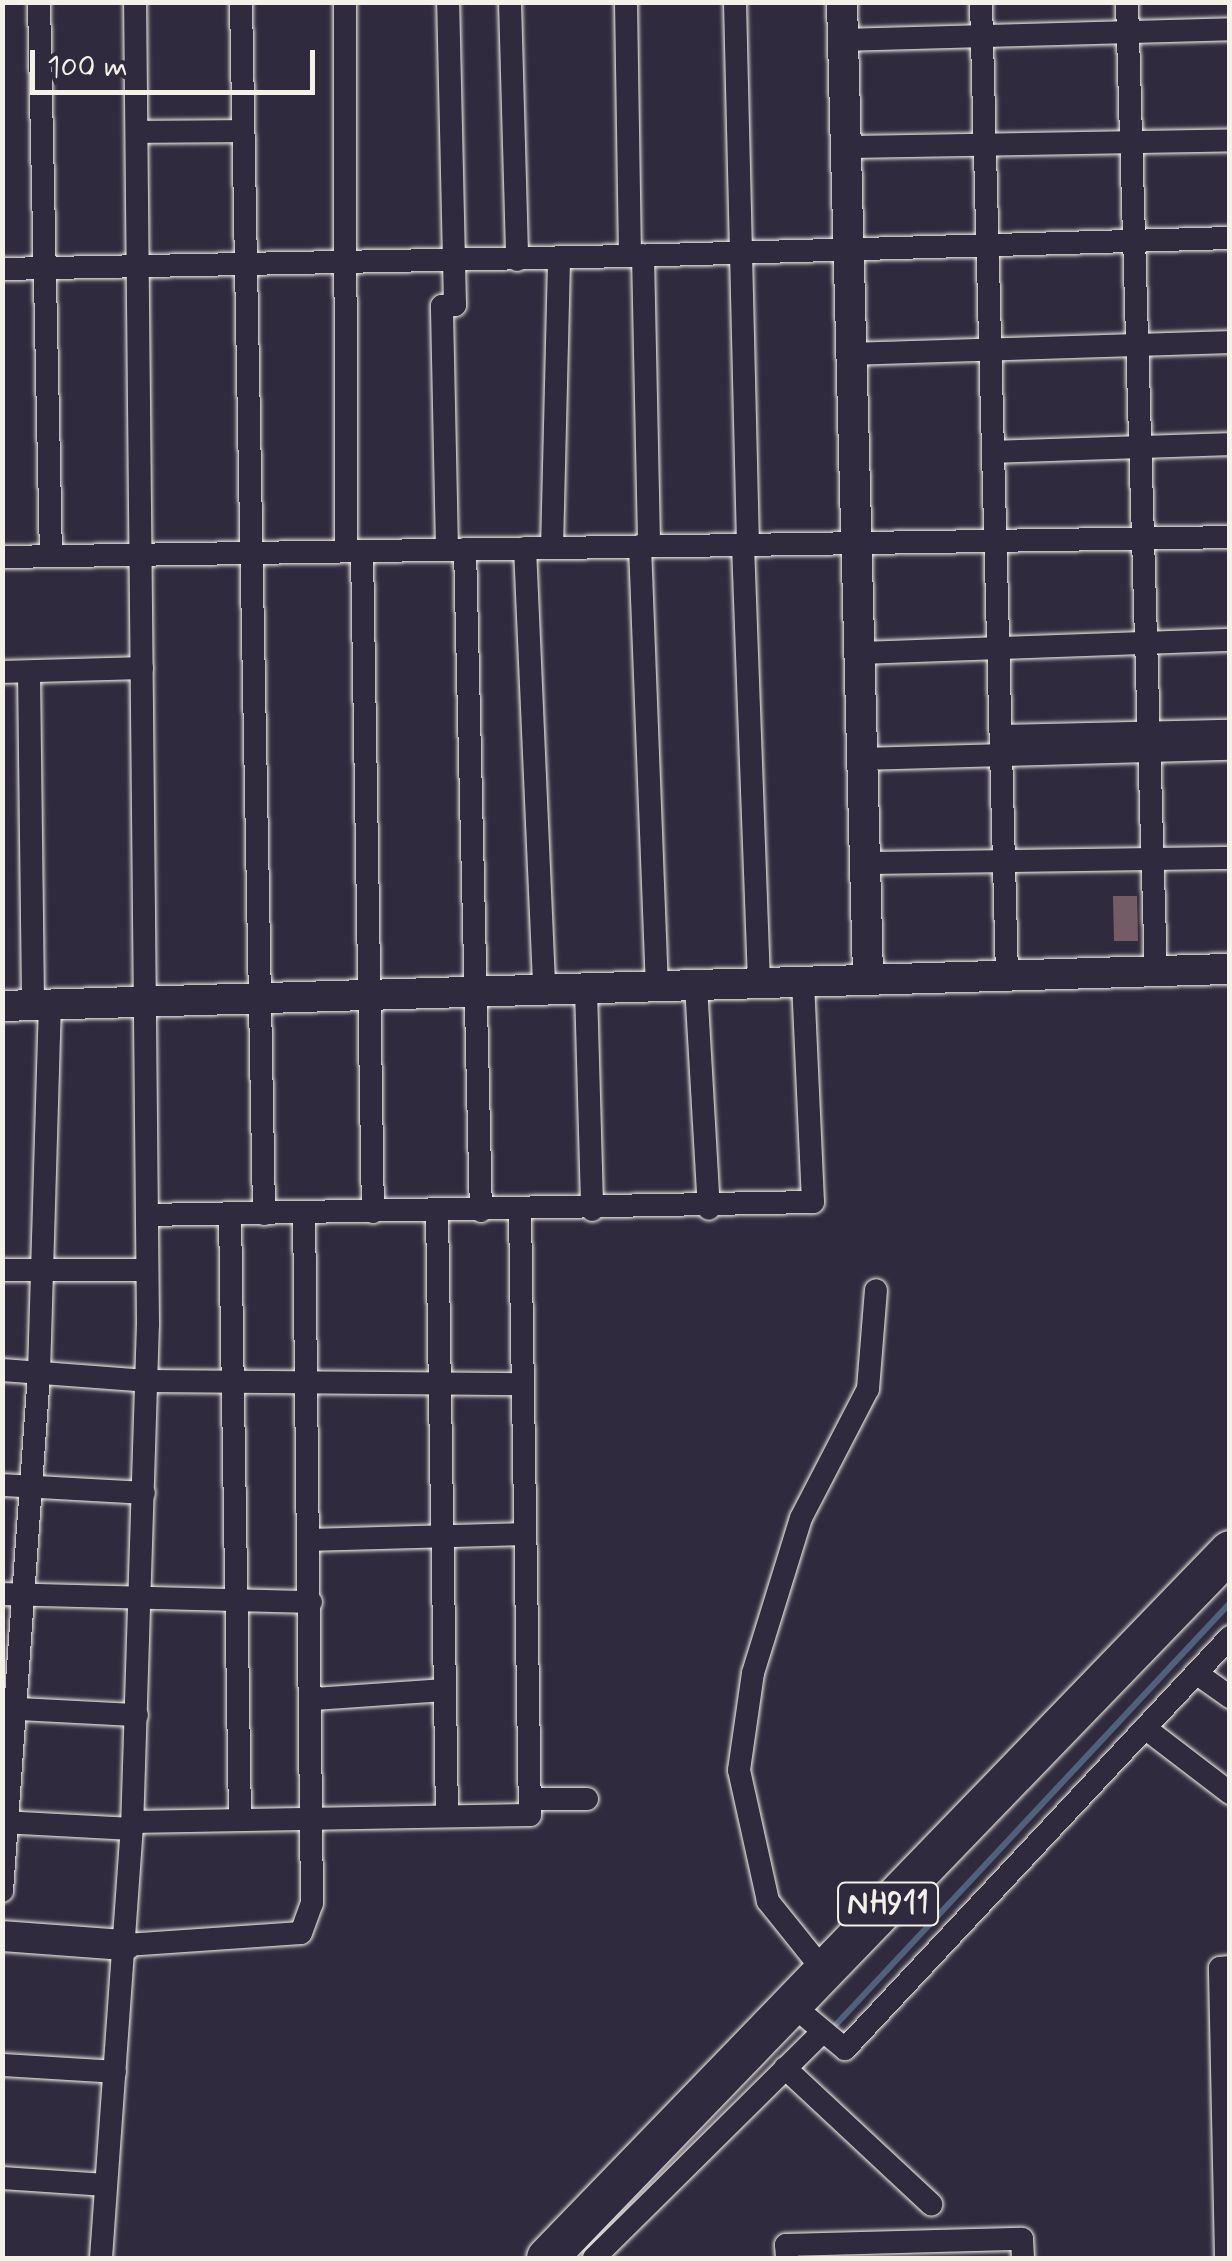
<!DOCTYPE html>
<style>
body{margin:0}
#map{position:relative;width:1232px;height:2261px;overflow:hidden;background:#2f2a3d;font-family:Mynerve,sans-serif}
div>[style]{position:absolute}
.stream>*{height:6px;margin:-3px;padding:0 3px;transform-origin:3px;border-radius:3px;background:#51617b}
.building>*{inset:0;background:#745c66}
.roads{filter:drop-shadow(0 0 2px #f4f1e8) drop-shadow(0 0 2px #f4f1e8)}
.street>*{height:22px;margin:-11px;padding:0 11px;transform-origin:11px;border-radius:11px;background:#2f2a3d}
.secondary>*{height:30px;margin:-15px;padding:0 15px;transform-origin:15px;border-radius:15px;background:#2f2a3d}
.highway>*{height:40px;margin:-20px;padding:0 20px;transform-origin:20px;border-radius:20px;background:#2f2a3d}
span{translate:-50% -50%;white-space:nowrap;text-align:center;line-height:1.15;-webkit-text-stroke:9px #2f2a3d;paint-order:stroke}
.shield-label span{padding:2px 8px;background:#2f2a3d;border:2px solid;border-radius:8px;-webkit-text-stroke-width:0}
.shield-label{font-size:32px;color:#f4f1e8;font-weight:700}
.frame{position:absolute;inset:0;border:5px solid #f4f1e8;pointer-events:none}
.scale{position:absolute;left:30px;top:50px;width:285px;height:45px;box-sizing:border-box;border:5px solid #f4f1e8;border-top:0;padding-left:12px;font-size:30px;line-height:35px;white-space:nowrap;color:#f4f1e8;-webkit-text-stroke:8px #2f2a3d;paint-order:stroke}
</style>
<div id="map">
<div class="stream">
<i style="left:830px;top:2031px;width:586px;rotate:-46.94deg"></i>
</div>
<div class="building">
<i style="clip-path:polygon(1113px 896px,1137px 896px,1138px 941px,1114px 941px)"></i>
</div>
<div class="roads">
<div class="street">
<i style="left:39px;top:2px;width:554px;rotate:88.76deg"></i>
<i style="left:241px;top:2px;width:1212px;rotate:88.91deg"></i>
<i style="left:345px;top:2px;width:549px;rotate:89.9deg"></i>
<i style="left:510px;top:2px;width:258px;rotate:88.4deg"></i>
<i style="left:626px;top:2px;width:254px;rotate:89.1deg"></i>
<i style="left:630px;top:256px;width:600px;rotate:-1.72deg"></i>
<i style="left:735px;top:2px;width:543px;rotate:88.63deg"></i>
<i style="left:981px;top:2px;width:972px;rotate:88.47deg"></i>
<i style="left:1127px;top:2px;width:969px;rotate:88.29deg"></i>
<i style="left:843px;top:40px;width:387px;rotate:-1.6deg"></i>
<i style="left:137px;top:132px;width:106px;rotate:-0.5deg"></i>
<i style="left:848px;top:147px;width:382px;rotate:-1deg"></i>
<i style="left:643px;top:255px;width:291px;rotate:88.8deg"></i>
<i style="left:2px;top:269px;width:628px;rotate:-1.19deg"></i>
<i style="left:851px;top:354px;width:379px;rotate:-1.8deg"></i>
<i style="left:993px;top:452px;width:237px;rotate:-1.9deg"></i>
<i style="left:743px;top:545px;width:437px;rotate:87.9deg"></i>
<i style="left:640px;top:546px;width:440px;rotate:87.8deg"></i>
<i style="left:525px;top:548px;width:443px;rotate:87.5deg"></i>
<i style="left:552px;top:548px;width:287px;rotate:-88.6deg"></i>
<i style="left:447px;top:549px;width:243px;rotate:-91.2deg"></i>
<i style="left:442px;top:306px;width:13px;rotate:-4deg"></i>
<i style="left:455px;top:305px;width:303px;rotate:-91.3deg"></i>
<i style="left:465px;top:549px;width:662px;rotate:88.62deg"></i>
<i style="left:362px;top:551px;width:661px;rotate:89.05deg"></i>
<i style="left:2px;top:557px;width:1228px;rotate:-0.93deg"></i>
<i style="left:857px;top:653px;width:373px;rotate:-2deg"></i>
<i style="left:2px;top:672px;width:140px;rotate:-1.6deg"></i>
<i style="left:29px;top:672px;width:333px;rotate:89.3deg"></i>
<i style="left:1001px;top:736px;width:229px;rotate:-1.3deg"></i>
<i style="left:861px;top:759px;width:369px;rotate:-1.6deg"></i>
<i style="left:864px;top:863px;width:366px;rotate:-0.8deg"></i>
<i style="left:696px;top:985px;width:224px;rotate:86.7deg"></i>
<i style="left:586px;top:989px;width:221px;rotate:88.4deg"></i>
<i style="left:437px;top:1212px;width:604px;rotate:89.05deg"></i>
<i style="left:147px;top:1215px;width:666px;rotate:-1.12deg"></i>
<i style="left:813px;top:1202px;width:222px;rotate:-92.6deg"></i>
<i style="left:230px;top:1215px;width:605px;rotate:89.05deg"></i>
<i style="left:2px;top:1270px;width:145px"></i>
<i style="left:2px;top:1370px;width:145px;rotate:4.3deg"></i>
<i style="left:147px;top:1381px;width:376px;rotate:0.5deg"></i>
<i style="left:2px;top:1485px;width:142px;rotate:3.2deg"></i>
<i style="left:309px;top:1540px;width:216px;rotate:-1.6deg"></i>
<i style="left:2px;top:1594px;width:309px;rotate:1.5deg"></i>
<i style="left:1196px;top:1673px;width:42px;rotate:35.2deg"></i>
<i style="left:314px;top:1699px;width:131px;rotate:-3.9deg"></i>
<i style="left:2px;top:1708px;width:135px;rotate:3deg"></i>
<i style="left:1145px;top:1728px;width:107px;rotate:37.4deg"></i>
<i style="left:530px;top:1799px;width:57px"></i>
<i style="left:2px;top:1822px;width:130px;rotate:3.1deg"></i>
<i style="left:132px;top:1822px;width:398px;rotate:-1deg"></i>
<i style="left:530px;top:1815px;width:604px;rotate:-90.95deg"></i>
<i style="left:2px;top:1891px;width:519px;rotate:-85.91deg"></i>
<i style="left:39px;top:1373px;width:368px;rotate:-88.3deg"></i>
<i style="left:126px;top:1945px;width:175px;rotate:-3.9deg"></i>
<i style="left:301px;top:1933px;width:32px;rotate:-70deg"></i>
<i style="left:312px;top:1903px;width:690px;rotate:-90.66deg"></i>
<i style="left:824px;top:1971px;width:90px;rotate:-128.7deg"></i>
<i style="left:768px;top:1901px;width:134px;rotate:-102.5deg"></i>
<i style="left:739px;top:1770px;width:98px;rotate:-81.8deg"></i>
<i style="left:753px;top:1673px;width:162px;rotate:-72.8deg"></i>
<i style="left:801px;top:1518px;width:145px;rotate:-62.6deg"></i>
<i style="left:868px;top:1389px;width:99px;rotate:-85.4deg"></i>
<i style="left:791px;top:2004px;width:70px;rotate:39.8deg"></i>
<i style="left:845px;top:2049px;width:564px;rotate:-46.94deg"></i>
<i style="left:2px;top:2065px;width:113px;rotate:3.5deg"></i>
<i style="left:785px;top:2068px;width:200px;rotate:43deg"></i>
<i style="left:2px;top:2178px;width:104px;rotate:3.9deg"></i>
<i style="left:101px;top:2258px;width:430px;rotate:-85.9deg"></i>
<i style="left:132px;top:1829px;width:505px;rotate:-88.19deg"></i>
<i style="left:148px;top:1324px;width:1322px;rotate:-90.56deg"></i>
<i style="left:594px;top:2258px;width:322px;rotate:-44.7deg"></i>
<i style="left:787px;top:2258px;width:13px;rotate:-94deg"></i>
<i style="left:786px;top:2245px;width:236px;rotate:-1.5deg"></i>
<i style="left:1022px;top:2239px;width:19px;rotate:87deg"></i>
<i style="left:1226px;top:2258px;width:290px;rotate:-91.2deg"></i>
<i style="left:1220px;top:1968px;width:10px;rotate:-6deg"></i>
</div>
<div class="secondary">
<i style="left:842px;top:2px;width:975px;rotate:88.47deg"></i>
<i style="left:2px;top:1006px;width:1229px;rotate:-1.73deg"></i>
<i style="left:2px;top:1936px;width:124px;rotate:4.2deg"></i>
</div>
<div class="highway">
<i style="left:547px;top:2258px;width:983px;rotate:-45.99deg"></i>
</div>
</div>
<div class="shield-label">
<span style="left:888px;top:1904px">NH911</span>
</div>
<div class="frame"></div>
<div class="scale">100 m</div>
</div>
